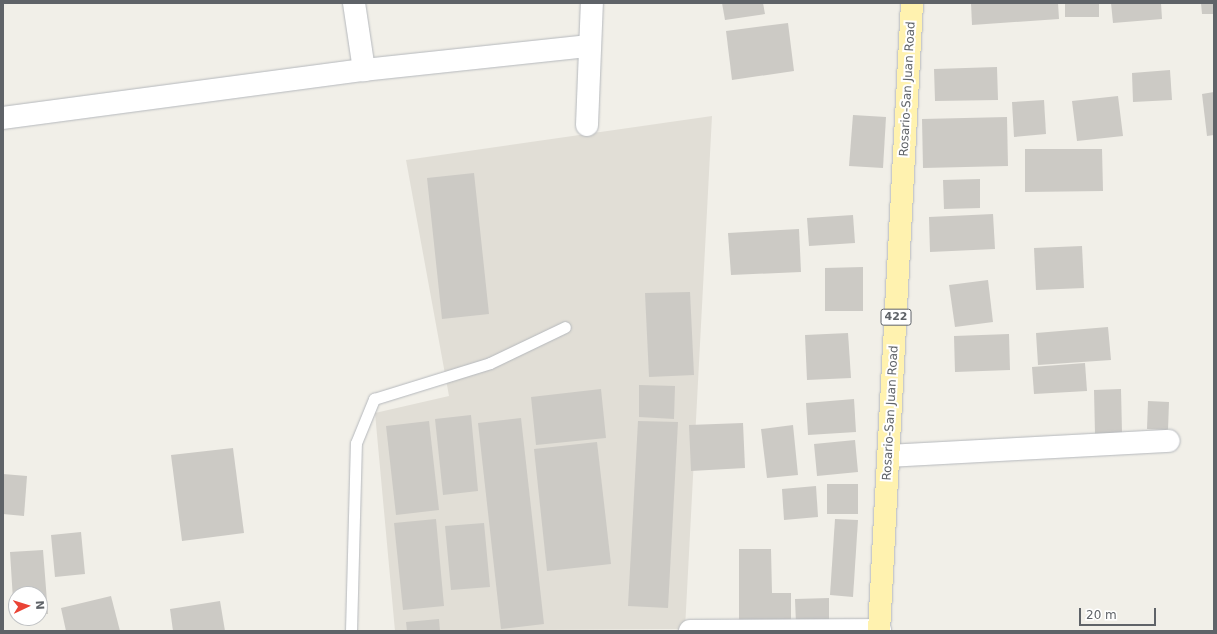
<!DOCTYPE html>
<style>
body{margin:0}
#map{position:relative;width:1217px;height:634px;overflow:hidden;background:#f1efe8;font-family:"DejaVu Sans",sans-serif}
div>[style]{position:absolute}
.education>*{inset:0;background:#e1ded6}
.building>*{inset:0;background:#cccac5}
.roads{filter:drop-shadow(0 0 1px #b5b8bc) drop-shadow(0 0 1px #b5b8bc)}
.service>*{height:11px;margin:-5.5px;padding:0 5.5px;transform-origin:5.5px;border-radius:5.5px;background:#fff}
.minor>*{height:22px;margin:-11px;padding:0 11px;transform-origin:11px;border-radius:11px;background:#fff}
.tertiary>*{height:22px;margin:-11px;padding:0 11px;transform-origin:11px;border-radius:11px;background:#fff}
.primary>*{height:22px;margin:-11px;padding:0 11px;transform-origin:11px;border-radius:11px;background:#fff2af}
span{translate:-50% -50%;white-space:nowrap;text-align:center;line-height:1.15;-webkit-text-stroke:4px #fff;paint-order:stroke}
.shield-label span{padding:1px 3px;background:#fff;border:1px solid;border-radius:3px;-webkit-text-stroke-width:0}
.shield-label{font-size:11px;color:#5f6368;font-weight:700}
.street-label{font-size:12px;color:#5f6368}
.frame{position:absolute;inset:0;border:4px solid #5f6368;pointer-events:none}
.north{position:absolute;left:8px;top:586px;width:40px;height:40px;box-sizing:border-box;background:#fff;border:1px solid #bfc1c3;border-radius:50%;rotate:86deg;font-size:11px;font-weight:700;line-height:16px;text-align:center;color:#5f6368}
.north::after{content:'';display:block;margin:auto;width:14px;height:18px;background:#ea4335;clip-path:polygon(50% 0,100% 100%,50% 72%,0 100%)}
.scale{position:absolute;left:1079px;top:608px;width:77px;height:18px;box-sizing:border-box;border:2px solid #5f6368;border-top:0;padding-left:5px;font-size:12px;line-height:14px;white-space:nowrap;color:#5f6368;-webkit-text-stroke:3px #fff;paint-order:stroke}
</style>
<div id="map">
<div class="education">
<i style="clip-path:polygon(712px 116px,685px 629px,395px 631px,375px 413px,449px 396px,406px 160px)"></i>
</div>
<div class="building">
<i style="clip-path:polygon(722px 3px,763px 3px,765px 14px,725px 20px)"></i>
<i style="clip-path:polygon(971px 3px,1058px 3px,1059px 19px,972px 25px)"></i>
<i style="clip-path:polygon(1065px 3px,1099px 3px,1099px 17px,1065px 17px)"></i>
<i style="clip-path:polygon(1111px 3px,1161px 3px,1162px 19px,1113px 23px)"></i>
<i style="clip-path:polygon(1201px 3px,1214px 3px,1214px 14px,1202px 14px)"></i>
<i style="clip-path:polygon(788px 23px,794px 71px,732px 80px,726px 31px)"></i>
<i style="clip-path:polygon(997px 67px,998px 100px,935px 101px,934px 69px)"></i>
<i style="clip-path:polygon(1170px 70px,1172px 100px,1133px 102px,1132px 73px)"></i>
<i style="clip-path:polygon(1214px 92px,1214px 135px,1207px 136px,1202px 94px)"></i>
<i style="clip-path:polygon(1118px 96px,1123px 136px,1077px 141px,1072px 101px)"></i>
<i style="clip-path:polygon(1044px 100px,1046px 134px,1014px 137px,1012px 102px)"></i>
<i style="clip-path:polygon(853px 115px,886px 117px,883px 168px,849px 166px)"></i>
<i style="clip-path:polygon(1007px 117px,1008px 166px,923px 168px,922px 119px)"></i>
<i style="clip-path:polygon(1025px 149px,1102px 149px,1103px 191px,1025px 192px)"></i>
<i style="clip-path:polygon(474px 173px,489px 314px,442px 319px,427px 178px)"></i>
<i style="clip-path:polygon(980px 179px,980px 208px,944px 209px,943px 180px)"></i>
<i style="clip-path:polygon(993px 214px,995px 249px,930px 252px,929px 217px)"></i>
<i style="clip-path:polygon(853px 215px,855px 243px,809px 246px,807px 218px)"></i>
<i style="clip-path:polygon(799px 229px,801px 272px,731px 275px,728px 233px)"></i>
<i style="clip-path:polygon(1082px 246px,1084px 288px,1036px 290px,1034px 248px)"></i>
<i style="clip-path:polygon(863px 267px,863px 311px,825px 311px,825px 268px)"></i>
<i style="clip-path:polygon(988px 280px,993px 322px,955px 327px,949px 285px)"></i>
<i style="clip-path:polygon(690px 292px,694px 375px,649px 377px,645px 293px)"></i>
<i style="clip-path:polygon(1108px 327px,1111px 360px,1038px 365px,1036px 333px)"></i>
<i style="clip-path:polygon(848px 333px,851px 378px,807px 380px,805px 335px)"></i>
<i style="clip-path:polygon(1009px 334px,1010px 370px,955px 372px,954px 336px)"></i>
<i style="clip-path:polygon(1085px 363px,1087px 391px,1034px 394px,1032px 367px)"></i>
<i style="clip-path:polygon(639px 385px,675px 386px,674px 419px,639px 417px)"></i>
<i style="clip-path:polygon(601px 389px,606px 438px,536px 445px,531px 397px)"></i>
<i style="clip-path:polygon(1121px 389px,1122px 433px,1095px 434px,1094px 390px)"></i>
<i style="clip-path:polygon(854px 399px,856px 432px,808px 435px,806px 403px)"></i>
<i style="clip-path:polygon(1148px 401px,1169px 402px,1168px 430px,1147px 429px)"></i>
<i style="clip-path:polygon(471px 415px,478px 491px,443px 495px,435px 419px)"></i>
<i style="clip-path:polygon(521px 418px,544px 624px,501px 629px,478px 423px)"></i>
<i style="clip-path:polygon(429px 421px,439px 510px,396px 515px,386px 426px)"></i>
<i style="clip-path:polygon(638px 421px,678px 422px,668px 608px,628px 606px)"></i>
<i style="clip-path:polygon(743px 423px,745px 468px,691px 471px,689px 425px)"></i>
<i style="clip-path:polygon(793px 425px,798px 475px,767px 478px,761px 429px)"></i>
<i style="clip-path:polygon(855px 440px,858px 472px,817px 476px,814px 444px)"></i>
<i style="clip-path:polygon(597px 442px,611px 564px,547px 571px,534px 449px)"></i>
<i style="clip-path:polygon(233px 448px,244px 533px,182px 541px,171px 455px)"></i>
<i style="clip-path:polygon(3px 474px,27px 476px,24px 516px,3px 514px)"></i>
<i style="clip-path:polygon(827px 484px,858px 484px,858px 514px,827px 514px)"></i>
<i style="clip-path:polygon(816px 486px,818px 517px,784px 520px,782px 489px)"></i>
<i style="clip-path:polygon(436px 519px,444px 606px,403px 610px,394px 523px)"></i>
<i style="clip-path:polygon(835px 519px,858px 520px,853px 597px,830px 595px)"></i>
<i style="clip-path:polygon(484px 523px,490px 587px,451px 590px,445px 526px)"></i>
<i style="clip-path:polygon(81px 532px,85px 574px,55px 577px,51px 535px)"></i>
<i style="clip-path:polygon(739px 549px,771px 549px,772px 593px,791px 593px,791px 623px,739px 624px)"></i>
<i style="clip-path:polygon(43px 550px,48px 614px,40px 614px,40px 594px,16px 594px,14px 616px,10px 552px)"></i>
<i style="clip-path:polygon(111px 596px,120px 631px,66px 631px,61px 608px)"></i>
<i style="clip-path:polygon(829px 598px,829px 623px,796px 624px,795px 599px)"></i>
<i style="clip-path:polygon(220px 601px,225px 631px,173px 631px,170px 609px)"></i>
<i style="clip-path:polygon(439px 619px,440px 631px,407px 631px,406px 622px)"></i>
</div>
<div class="roads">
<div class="service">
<i style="left:351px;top:631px;width:188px;rotate:-88.5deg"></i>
<i style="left:356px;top:443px;width:48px;rotate:-67.8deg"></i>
<i style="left:374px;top:399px;width:121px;rotate:-17.2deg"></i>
<i style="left:490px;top:363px;width:83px;rotate:-25.6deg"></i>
</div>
<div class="minor">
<i style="left:354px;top:3px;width:68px;rotate:81.5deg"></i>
<i style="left:3px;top:118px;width:364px;rotate:-7.6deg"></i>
<i style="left:364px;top:70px;width:225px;rotate:-6.1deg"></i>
<i style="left:587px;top:125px;width:122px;rotate:-87.7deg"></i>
<i style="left:889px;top:456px;width:280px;rotate:-3.1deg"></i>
</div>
<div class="tertiary">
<i style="left:690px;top:631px;width:190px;rotate:-0.3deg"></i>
</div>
<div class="primary">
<i style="left:879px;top:631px;width:629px;rotate:-86.99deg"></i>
</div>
</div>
<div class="shield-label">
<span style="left:896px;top:317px">422</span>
</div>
<div class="street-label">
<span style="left:908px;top:89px;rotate:-87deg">Rosario-San Juan Road</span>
<span style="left:891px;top:413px;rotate:-87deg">Rosario-San Juan Road</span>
</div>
<div class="frame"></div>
<div class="north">N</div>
<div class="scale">20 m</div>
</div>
